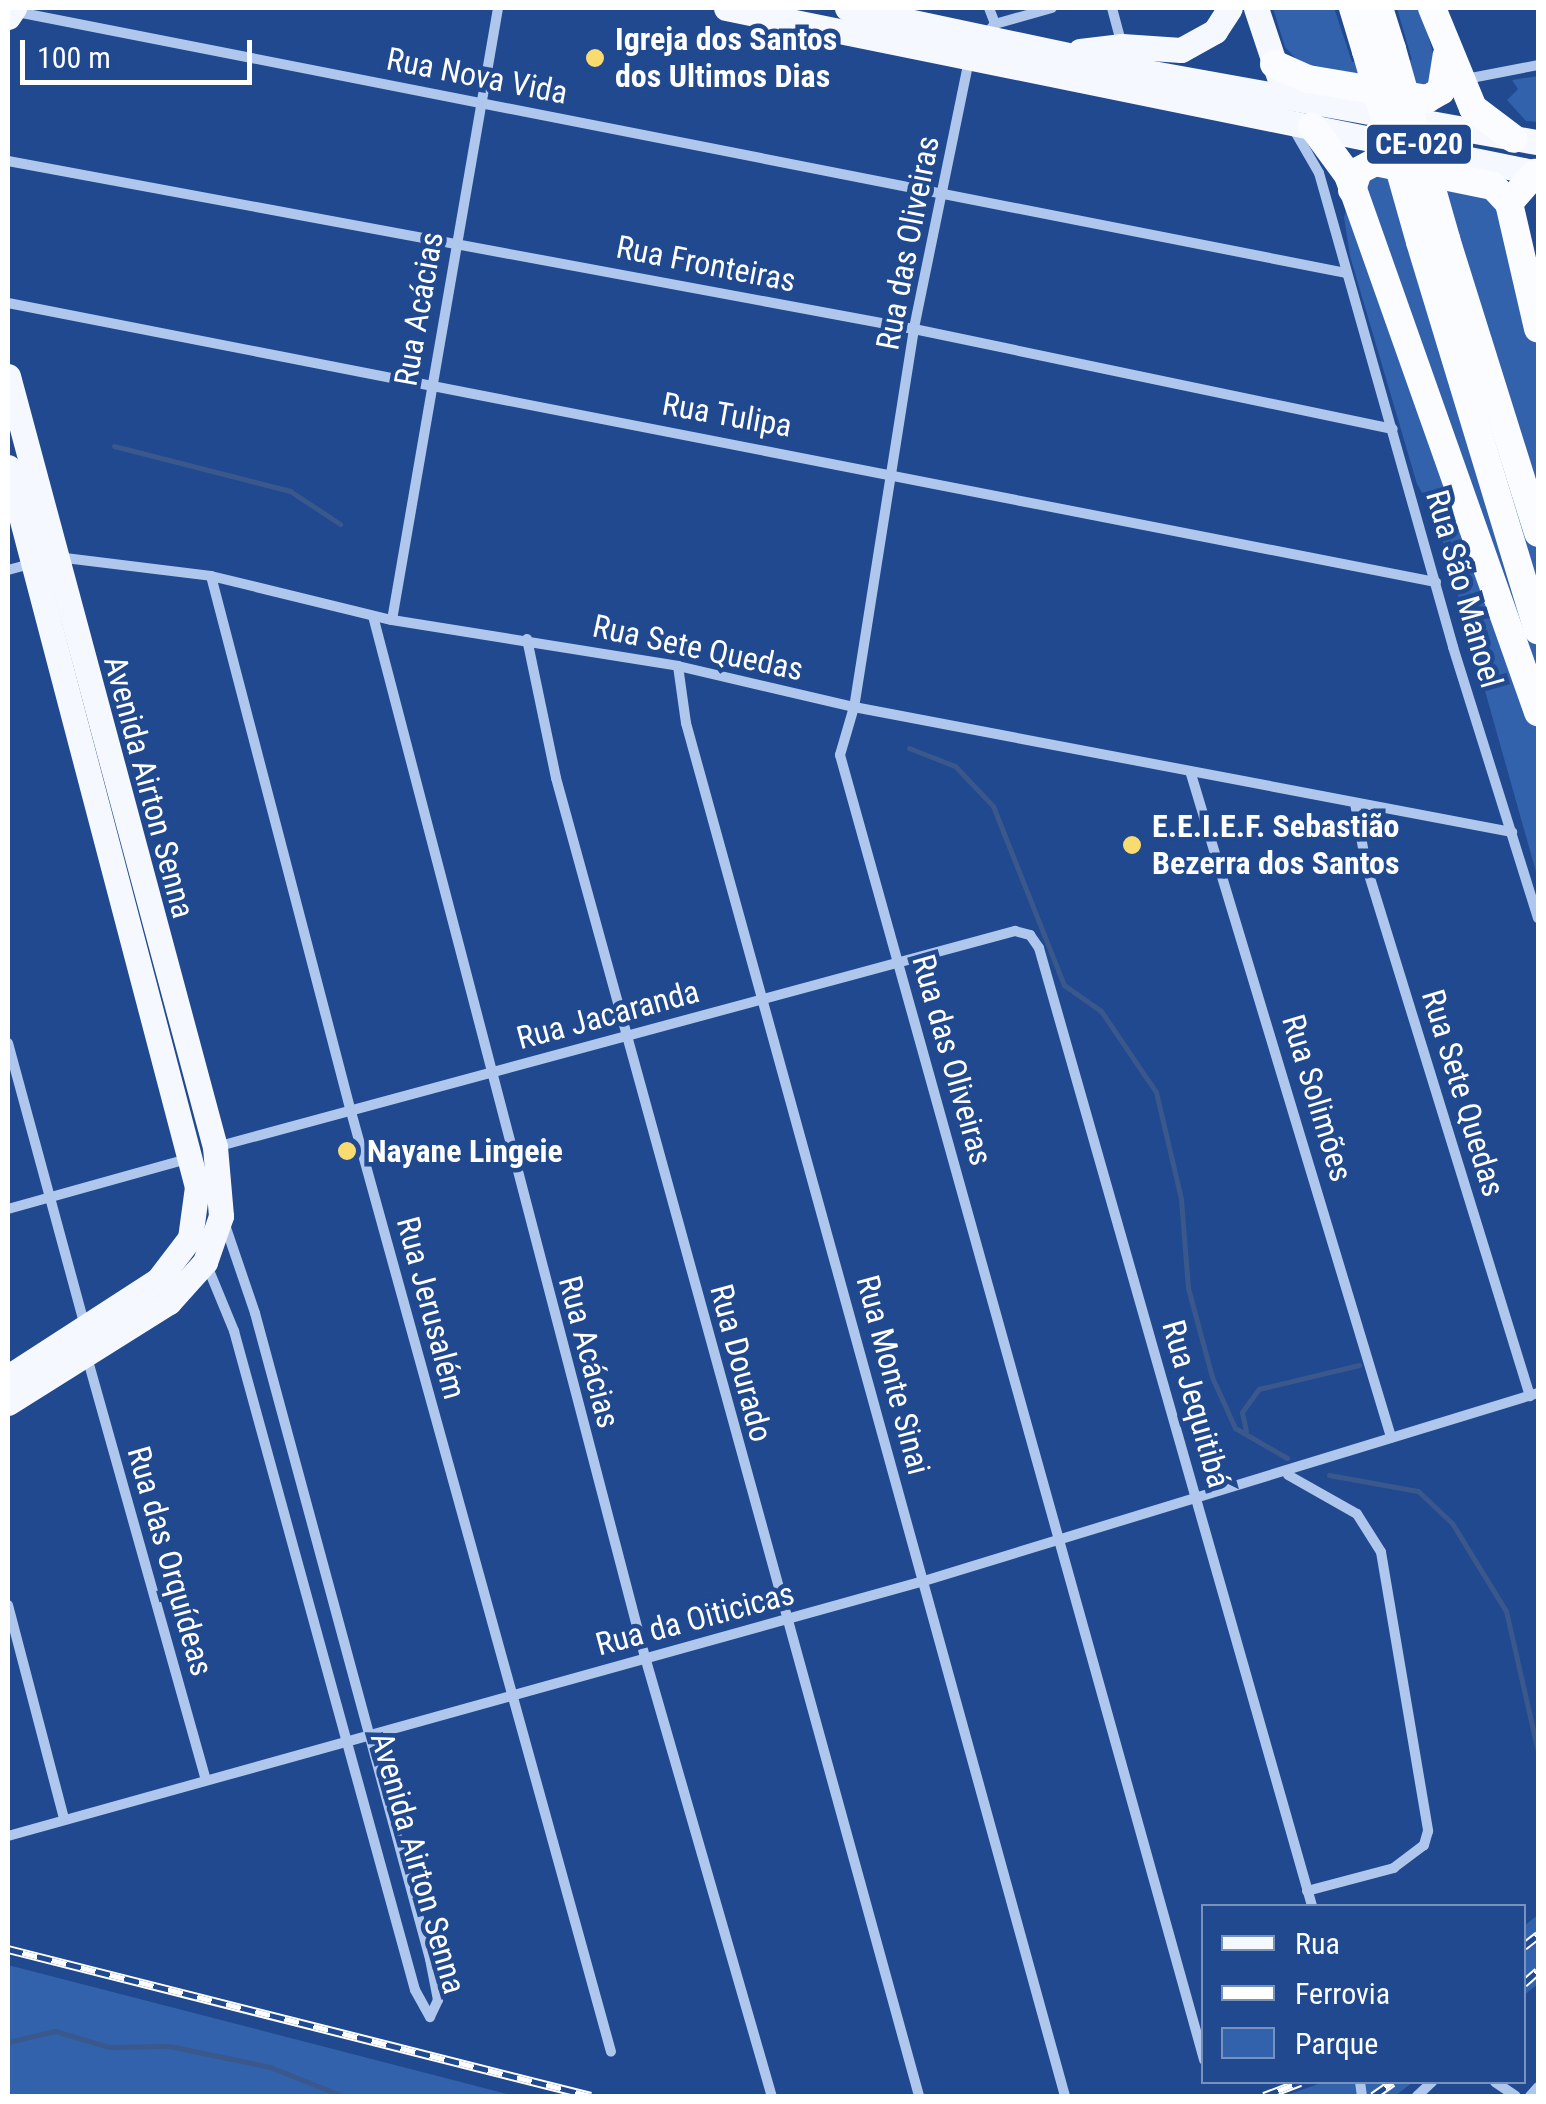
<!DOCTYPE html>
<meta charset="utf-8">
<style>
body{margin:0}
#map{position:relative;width:1546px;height:2104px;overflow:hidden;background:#20498f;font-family:"Roboto Condensed",sans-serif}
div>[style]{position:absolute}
.green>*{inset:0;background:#3362ac}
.stream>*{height:5px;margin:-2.5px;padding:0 2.5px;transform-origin:2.5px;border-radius:2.5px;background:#3a588b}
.minor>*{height:10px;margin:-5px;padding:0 5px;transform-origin:5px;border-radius:5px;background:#afc7ed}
.primary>*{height:25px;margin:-12.5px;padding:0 12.5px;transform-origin:12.5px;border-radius:12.5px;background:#f5f8ff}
.trunk>*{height:28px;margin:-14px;padding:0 14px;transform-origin:14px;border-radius:14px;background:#fafcff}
.rail>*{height:9px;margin-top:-4.5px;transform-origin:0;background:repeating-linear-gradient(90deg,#20498f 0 15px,#fff 0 30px);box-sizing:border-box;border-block:2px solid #fff}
.trunk-bridge>*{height:28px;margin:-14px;padding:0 14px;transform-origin:14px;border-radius:14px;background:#fafcff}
.dots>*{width:28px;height:28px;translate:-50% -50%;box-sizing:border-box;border:5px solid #20498f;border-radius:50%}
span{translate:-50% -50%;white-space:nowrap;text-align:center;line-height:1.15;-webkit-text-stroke:9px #20498f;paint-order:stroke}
.shield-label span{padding:2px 8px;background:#20498f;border:2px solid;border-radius:8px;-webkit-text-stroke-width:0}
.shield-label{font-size:30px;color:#fff;font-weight:700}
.poi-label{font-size:32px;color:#fff;font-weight:700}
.left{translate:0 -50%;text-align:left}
.street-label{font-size:32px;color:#fff}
.frame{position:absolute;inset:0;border:10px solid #fff;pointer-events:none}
.legend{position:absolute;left:1201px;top:1904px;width:325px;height:180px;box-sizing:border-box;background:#20498f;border:2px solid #7992bc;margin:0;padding:12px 18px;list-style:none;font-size:30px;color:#fff}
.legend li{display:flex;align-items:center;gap:20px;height:50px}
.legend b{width:50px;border:2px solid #7992bc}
.scale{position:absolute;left:20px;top:40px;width:232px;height:45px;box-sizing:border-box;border:5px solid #fff;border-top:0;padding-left:12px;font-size:30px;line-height:35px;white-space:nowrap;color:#fff;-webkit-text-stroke:8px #20498f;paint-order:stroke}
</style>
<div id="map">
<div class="green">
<i style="clip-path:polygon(1273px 8px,1334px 8px,1352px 62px,1412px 60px,1397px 8px,1421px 8px,1437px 69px,1425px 90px,1300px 63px,1285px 47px)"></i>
<i style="clip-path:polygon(1538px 76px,1538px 122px,1526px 121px,1507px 100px,1518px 89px,1512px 80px)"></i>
<i style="clip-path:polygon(1358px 171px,1488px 192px,1520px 250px,1538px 311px,1538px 879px,1436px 517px,1417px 484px,1350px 256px,1344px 217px)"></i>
<i style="clip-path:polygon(1538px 1915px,1538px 1984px,1524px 1995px,1524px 1926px)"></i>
<i style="clip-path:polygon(8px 1965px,515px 2096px,8px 2096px)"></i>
<i style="clip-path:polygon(1324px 2082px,1413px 2082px,1395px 2096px,1284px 2096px)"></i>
</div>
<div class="stream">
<i style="left:114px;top:446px;width:182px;rotate:14.3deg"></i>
<i style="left:290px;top:491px;width:60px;rotate:33.4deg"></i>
<i style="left:909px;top:748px;width:49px;rotate:21.4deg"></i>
<i style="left:955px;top:766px;width:55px;rotate:46.5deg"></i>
<i style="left:993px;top:806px;width:193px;rotate:68.4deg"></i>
<i style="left:1064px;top:985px;width:45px;rotate:35.1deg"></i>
<i style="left:1101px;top:1011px;width:98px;rotate:55.8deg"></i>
<i style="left:1156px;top:1092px;width:110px;rotate:76.8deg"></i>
<i style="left:1181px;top:1199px;width:89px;rotate:85.5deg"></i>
<i style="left:1188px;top:1288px;width:92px;rotate:74.9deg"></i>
<i style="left:1212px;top:1377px;width:56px;rotate:65.7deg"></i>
<i style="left:1235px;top:1428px;width:60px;rotate:30deg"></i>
<i style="left:1246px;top:1431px;width:19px;rotate:-102deg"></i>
<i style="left:1242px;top:1412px;width:29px;rotate:-54deg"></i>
<i style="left:1259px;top:1389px;width:103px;rotate:-13.5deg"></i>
<i style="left:1329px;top:1475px;width:90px;rotate:10.2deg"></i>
<i style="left:1418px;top:1491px;width:47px;rotate:43.3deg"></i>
<i style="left:1452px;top:1523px;width:103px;rotate:58.5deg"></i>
<i style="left:1506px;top:1611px;width:145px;rotate:77.2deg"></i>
<i style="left:8px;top:2042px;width:48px;rotate:-13.2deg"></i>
<i style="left:55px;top:2031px;width:56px;rotate:16.5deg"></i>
<i style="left:109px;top:2047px;width:60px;rotate:-1deg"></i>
<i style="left:169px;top:2046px;width:103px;rotate:11.7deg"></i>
<i style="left:270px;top:2067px;width:79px;rotate:21.7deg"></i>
</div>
<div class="minor">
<i style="left:989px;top:8px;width:17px;rotate:69deg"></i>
<i style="left:1112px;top:8px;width:38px;rotate:75deg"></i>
<i style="left:12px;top:11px;width:1359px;rotate:11.11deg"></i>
<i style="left:985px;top:35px;width:15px;rotate:-48deg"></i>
<i style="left:995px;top:24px;width:59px;rotate:-15.7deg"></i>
<i style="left:969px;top:60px;width:275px;rotate:101.6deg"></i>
<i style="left:914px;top:329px;width:383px;rotate:99deg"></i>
<i style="left:854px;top:707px;width:50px;rotate:106.3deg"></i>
<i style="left:840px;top:755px;width:1355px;rotate:74.41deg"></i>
<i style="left:1466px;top:79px;width:73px;rotate:-11deg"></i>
<i style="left:1293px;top:128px;width:52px;rotate:60deg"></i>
<i style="left:1319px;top:173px;width:493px;rotate:74.2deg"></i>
<i style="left:1453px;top:647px;width:284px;rotate:72.6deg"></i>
<i style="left:8px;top:161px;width:921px;rotate:10.51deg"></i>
<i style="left:914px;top:329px;width:489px;rotate:11.8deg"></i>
<i style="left:8px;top:303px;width:1455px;rotate:11.06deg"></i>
<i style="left:57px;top:557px;width:155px;rotate:7deg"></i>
<i style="left:211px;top:576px;width:186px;rotate:13.7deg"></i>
<i style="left:392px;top:620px;width:290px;rotate:9.1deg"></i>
<i style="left:678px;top:666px;width:181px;rotate:13.1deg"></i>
<i style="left:854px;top:707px;width:670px;rotate:10.76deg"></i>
<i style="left:8px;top:570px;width:24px;rotate:-15deg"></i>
<i style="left:211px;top:576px;width:550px;rotate:75.36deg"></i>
<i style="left:350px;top:1108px;width:979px;rotate:74.54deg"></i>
<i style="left:373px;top:616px;width:1076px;rotate:75.36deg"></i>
<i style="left:645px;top:1657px;width:457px;rotate:73.9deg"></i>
<i style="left:392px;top:620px;width:621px;rotate:-80.17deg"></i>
<i style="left:527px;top:639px;width:142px;rotate:78.2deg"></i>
<i style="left:556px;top:778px;width:1367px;rotate:74.6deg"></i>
<i style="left:678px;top:666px;width:58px;rotate:82deg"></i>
<i style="left:686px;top:723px;width:1424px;rotate:74.57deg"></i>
<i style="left:1191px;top:774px;width:693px;rotate:73.21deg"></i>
<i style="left:1355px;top:803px;width:63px;rotate:79.9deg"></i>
<i style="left:1366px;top:865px;width:556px;rotate:72.84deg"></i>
<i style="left:8px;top:1043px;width:293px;rotate:74.8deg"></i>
<i style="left:216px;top:1147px;width:828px;rotate:-15.13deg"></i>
<i style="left:1015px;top:931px;width:16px;rotate:15deg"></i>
<i style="left:1030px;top:935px;width:16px;rotate:55deg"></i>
<i style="left:1039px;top:948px;width:996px;rotate:74.09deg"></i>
<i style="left:8px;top:1209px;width:186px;rotate:-15.6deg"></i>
<i style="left:206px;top:1263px;width:74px;rotate:67.6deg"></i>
<i style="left:234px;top:1331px;width:683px;rotate:74.64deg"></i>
<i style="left:415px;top:1990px;width:31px;rotate:61deg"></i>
<i style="left:430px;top:2017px;width:19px;rotate:-65deg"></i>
<i style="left:438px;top:2000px;width:42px;rotate:-101deg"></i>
<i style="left:430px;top:1959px;width:669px;rotate:-105.16deg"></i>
<i style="left:255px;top:1313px;width:96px;rotate:-108.8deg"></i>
<i style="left:87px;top:1357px;width:439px;rotate:74.3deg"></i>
<i style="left:1288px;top:1475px;width:79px;rotate:29.5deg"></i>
<i style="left:1357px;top:1514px;width:45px;rotate:57.7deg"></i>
<i style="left:1381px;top:1552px;width:283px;rotate:80.4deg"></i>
<i style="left:1428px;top:1831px;width:15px;rotate:106deg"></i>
<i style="left:1424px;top:1845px;width:38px;rotate:143deg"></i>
<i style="left:1394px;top:1868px;width:90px;rotate:165.2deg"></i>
<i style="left:8px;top:1605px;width:221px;rotate:75.3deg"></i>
<i style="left:8px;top:1836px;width:951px;rotate:-15.56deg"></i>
<i style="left:924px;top:1581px;width:642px;rotate:-17.02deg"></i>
<i style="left:1360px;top:2082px;width:14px;rotate:82deg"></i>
<i style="left:1495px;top:2082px;width:25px;rotate:34deg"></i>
<i style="left:1417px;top:2096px;width:21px;rotate:-43deg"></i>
<i style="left:1530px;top:2096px;width:12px;rotate:-48deg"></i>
</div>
<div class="primary">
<i style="left:726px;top:8px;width:829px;rotate:11.49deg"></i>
<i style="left:847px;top:8px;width:307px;rotate:12deg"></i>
<i style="left:1147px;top:72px;width:397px;rotate:10.2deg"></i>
<i style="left:1256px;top:8px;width:79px;rotate:71.6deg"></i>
<i style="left:8px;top:17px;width:11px;rotate:-56deg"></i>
<i style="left:1080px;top:51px;width:42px;rotate:-6.8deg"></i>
<i style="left:1122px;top:46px;width:59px;rotate:3.9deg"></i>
<i style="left:1181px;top:50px;width:39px;rotate:-29deg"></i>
<i style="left:1215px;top:31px;width:27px;rotate:-57deg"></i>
<i style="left:8px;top:376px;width:798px;rotate:74.97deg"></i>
<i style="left:215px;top:1147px;width:69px;rotate:85deg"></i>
<i style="left:221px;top:1216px;width:49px;rotate:109.2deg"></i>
<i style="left:205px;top:1262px;width:54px;rotate:132deg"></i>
<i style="left:169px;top:1302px;width:190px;rotate:147.9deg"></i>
<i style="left:8px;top:467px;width:744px;rotate:75.29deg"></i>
<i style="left:197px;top:1187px;width:51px;rotate:97.8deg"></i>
<i style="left:190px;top:1238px;width:53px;rotate:127.3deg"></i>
<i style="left:158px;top:1280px;width:179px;rotate:147.1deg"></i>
</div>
<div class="trunk">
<i style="left:1353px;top:8px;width:45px;rotate:73.2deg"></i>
<i style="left:1379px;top:8px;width:43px;rotate:72.4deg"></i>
<i style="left:1432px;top:8px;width:108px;rotate:67.7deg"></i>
<i style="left:1473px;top:108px;width:51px;rotate:37.1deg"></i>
<i style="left:1274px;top:64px;width:37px;rotate:24deg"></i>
<i style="left:1308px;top:79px;width:121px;rotate:9.5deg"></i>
<i style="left:1427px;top:99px;width:16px;rotate:-30deg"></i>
<i style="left:1441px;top:91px;width:36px;rotate:-81deg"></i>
<i style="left:1312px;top:126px;width:61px;rotate:53.7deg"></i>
<i style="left:1348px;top:175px;width:570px;rotate:70.52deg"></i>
<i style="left:1352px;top:190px;width:20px;rotate:-72deg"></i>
<i style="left:1358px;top:171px;width:19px;rotate:-28deg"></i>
<i style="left:1375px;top:162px;width:120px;rotate:11.5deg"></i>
<i style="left:1493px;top:186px;width:23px;rotate:47deg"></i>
<i style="left:1509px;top:203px;width:129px;rotate:77deg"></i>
<i style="left:1509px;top:203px;width:40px;rotate:-49deg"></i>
<i style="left:1446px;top:239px;width:308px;rotate:72.6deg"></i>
<i style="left:1420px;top:242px;width:406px;rotate:73.1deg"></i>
</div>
<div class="rail">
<i style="left:1524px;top:1946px;width:18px;rotate:-38deg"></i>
<i style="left:8px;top:1949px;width:601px;rotate:14.15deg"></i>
<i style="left:1524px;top:1983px;width:18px;rotate:-41deg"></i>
<i style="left:1264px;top:2096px;width:39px;rotate:-21deg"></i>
<i style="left:1373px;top:2096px;width:24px;rotate:-35deg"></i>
</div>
<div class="trunk-bridge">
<i style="left:1392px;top:49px;width:198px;rotate:74.1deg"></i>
<i style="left:1366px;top:51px;width:198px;rotate:74.2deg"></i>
</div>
<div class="dots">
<i style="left:595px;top:58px;background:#fadb70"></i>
<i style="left:1132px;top:845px;background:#fadb70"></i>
<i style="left:347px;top:1151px;background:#fadb70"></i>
</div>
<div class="shield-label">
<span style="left:1419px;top:144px">CE-020</span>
</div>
<div class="poi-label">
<span class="left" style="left:615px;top:58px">Igreja dos Santos<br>dos Ultimos Dias</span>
<span class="left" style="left:1152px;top:845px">E.E.I.E.F. Sebastião<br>Bezerra dos Santos</span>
<span class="left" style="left:367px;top:1151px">Nayane Lingeie</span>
</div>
<div class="street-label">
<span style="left:477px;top:76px;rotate:11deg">Rua Nova Vida</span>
<span style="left:908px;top:243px;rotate:-79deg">Rua das Oliveiras</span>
<span style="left:706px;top:264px;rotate:11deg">Rua Fronteiras</span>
<span style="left:419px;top:309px;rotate:-80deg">Rua Acácias</span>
<span style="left:727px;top:415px;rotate:10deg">Rua Tulipa</span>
<span style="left:1464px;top:589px;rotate:74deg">Rua São Manoel</span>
<span style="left:698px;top:648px;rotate:12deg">Rua Sete Quedas</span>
<span style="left:149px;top:787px;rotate:75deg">Avenida Airton Senna</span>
<span style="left:608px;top:1015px;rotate:-15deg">Rua Jacaranda</span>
<span style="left:952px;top:1060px;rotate:74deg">Rua das Oliveiras</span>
<span style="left:1463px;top:1093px;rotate:73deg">Rua Sete Quedas</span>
<span style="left:1317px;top:1098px;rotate:73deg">Rua Solimões</span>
<span style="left:431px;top:1308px;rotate:75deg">Rua Jerusalém</span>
<span style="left:589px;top:1352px;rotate:75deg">Rua Acácias</span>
<span style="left:741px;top:1363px;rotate:75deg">Rua Dourado</span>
<span style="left:893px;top:1375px;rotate:75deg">Rua Monte Sinai</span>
<span style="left:1196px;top:1404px;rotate:74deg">Rua Jequitibá</span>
<span style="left:170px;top:1561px;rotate:74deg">Rua das Orquídeas</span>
<span style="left:695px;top:1619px;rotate:-15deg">Rua da Oiticicas</span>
<span style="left:418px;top:1863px;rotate:74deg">Avenida Airton Senna</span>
</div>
<div class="frame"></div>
<ul class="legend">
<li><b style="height:12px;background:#f5f8ff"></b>Rua</li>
<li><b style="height:12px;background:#fff"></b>Ferrovia</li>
<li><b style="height:28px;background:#3362ac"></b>Parque</li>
</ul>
<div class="scale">100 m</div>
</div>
